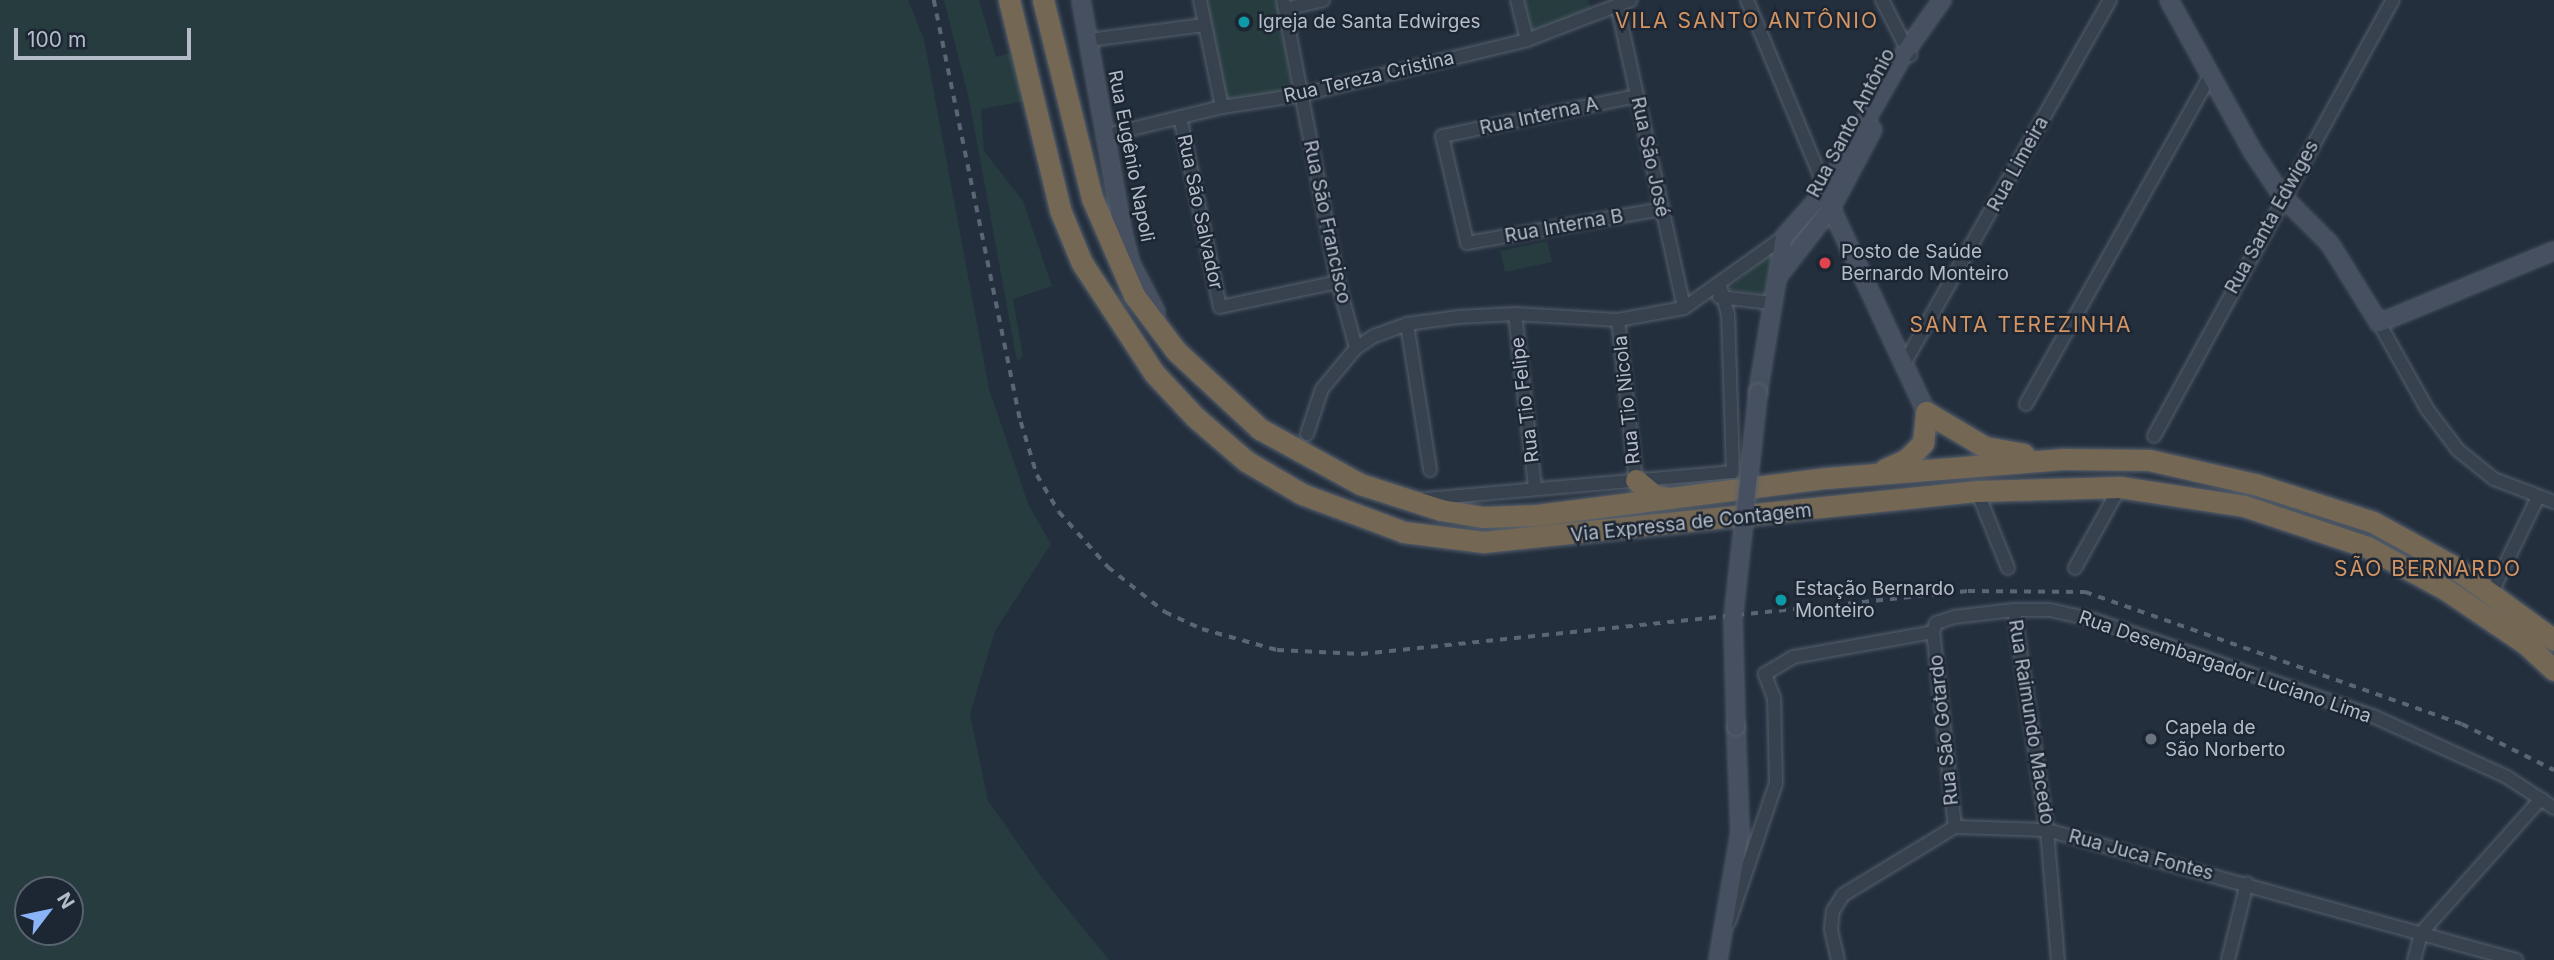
<!DOCTYPE html>
<meta charset="utf-8">
<style>
body{margin:0}
#map{position:relative;width:2554px;height:960px;overflow:hidden;background:#242f3e;font-family:Inter,sans-serif}
div>[style]{position:absolute}
.green>*{inset:0;background:#263c3f}
.roads{filter:drop-shadow(0 0 2px #565f6c) drop-shadow(0 0 2px #565f6c)}
.street>*{height:12px;margin:-6px;padding:0 6px;transform-origin:6px;border-radius:6px;background:#38414e}
.secondary>*{height:16px;margin:-8px;padding:0 8px;transform-origin:8px;border-radius:8px;background:#465061}
.highway>*{height:21px;margin:-10.5px;padding:0 10.5px;transform-origin:10.5px;border-radius:10.5px;background:#746855}
.rail>*{height:3.5px;margin-top:-1.75px;transform-origin:0;background:repeating-linear-gradient(90deg,#5a6575 0 7px,transparent 0 14px)}
.bridges{filter:drop-shadow(0 0 2px #565f6c) drop-shadow(0 0 2px #565f6c)}
.secondary-bridge>*{height:16px;margin:-8px;padding:0 8px;transform-origin:8px;border-radius:8px;background:#465061}
.dots>*{width:19px;height:19px;translate:-50% -50%;box-sizing:border-box;border:4px solid #1d2633;border-radius:50%}
span{translate:-50% -50%;white-space:nowrap;text-align:center;line-height:1.15;-webkit-text-stroke:5px #1d2633;paint-order:stroke}
.poi-label{font-size:19px;color:#b4bcc9}
.left{translate:0 -50%;text-align:left}
.street-label{font-size:19px;color:#b4bcc9}
.neighbourhood-label{font-size:21px;color:#d59563;letter-spacing:2px}
.north{position:absolute;left:14px;top:876px;width:70px;height:70px;box-sizing:border-box;background:#1d2633;border:2px solid #59626f;border-radius:50%;rotate:58deg;font-size:19px;font-weight:700;line-height:28px;text-align:center;color:#b4bcc9}
.north::after{content:'';display:block;margin:auto;width:24px;height:32px;background:#8ab4f8;clip-path:polygon(50% 0,100% 100%,50% 72%,0 100%)}
.scale{position:absolute;left:14px;top:28px;width:177px;height:32px;box-sizing:border-box;border:4px solid #b4bcc9;border-top:0;padding-left:9px;font-size:21px;line-height:24px;white-space:nowrap;color:#b4bcc9;-webkit-text-stroke:5px #1d2633;paint-order:stroke}
</style>
<div id="map">
<div class="green">
<i style="clip-path:polygon(evenodd,0 0,908px 0,924px 39px,989px 389px,1029px 506px,1051px 544px,995px 631px,970px 714px,988px 801px,1043px 879px,1109px 960px,0 960px,0 0,28px 890px,70px 890px,70px 932px,28px 932px,28px 890px)"></i>
<i style="clip-path:polygon(944px 0,979px 0,996px 57px,1010px 53px,1027px 101px,981px 109px,984px 151px,1023px 201px,1052px 286px,1013px 299px,1023px 357px,1017px 361px,969px 99px)"></i>
<i style="clip-path:polygon(1206px 0,1277px 0,1294px 98px,1235px 108px,1222px 96px)"></i>
<i style="clip-path:polygon(1520px 0,1588px 0,1591px 9px,1528px 33px)"></i>
<i style="clip-path:polygon(1547px 241px,1552px 262px,1505px 272px,1500px 251px)"></i>
<i style="clip-path:polygon(1778px 247px,1765px 295px,1728px 289px)"></i>
</div>
<div class="roads">
<div class="street">
<i style="left:1200px;top:0;width:109px;rotate:78.4deg"></i>
<i style="left:1283px;top:0;width:287px;rotate:79deg"></i>
<i style="left:1338px;top:282px;width:68px;rotate:74.7deg"></i>
<i style="left:1517px;top:0;width:41px;rotate:76deg"></i>
<i style="left:1747px;top:0;width:206px;rotate:67.4deg"></i>
<i style="left:1882px;top:0;width:62px;rotate:63deg"></i>
<i style="left:1617px;top:5px;width:310px;rotate:77.5deg"></i>
<i style="left:1285px;top:9px;width:39px;rotate:-13deg"></i>
<i style="left:1089px;top:40px;width:116px;rotate:-7.4deg"></i>
<i style="left:1636px;top:96px;width:198px;rotate:168.3deg"></i>
<i style="left:1442px;top:136px;width:110px;rotate:76.8deg"></i>
<i style="left:1467px;top:243px;width:197px;rotate:-9.9deg"></i>
<i style="left:1180px;top:117px;width:194px;rotate:78.1deg"></i>
<i style="left:1220px;top:307px;width:121px;rotate:-12deg"></i>
<i style="left:1103px;top:136px;width:122px;rotate:-13.7deg"></i>
<i style="left:1222px;top:107px;width:79px;rotate:-8.7deg"></i>
<i style="left:1300px;top:95px;width:234px;rotate:-13.6deg"></i>
<i style="left:1527px;top:40px;width:111px;rotate:-21deg"></i>
<i style="left:1719px;top:297px;width:53px;rotate:6.5deg"></i>
<i style="left:1515px;top:314px;width:174px;rotate:83.4deg"></i>
<i style="left:1618px;top:320px;width:161px;rotate:83.6deg"></i>
<i style="left:2379px;top:323px;width:98px;rotate:60.8deg"></i>
<i style="left:2427px;top:409px;width:51px;rotate:52.9deg"></i>
<i style="left:2458px;top:450px;width:46px;rotate:38.9deg"></i>
<i style="left:2494px;top:479px;width:64px;rotate:21deg"></i>
<i style="left:1407px;top:324px;width:148px;rotate:81deg"></i>
<i style="left:1904px;top:364px;width:418px;rotate:-60.5deg"></i>
<i style="left:2026px;top:404px;width:378px;rotate:-60.7deg"></i>
<i style="left:1307px;top:434px;width:47px;rotate:-71.6deg"></i>
<i style="left:1322px;top:389px;width:53px;rotate:-50.3deg"></i>
<i style="left:1356px;top:348px;width:22px;rotate:-34deg"></i>
<i style="left:1374px;top:336px;width:35px;rotate:-20deg"></i>
<i style="left:1407px;top:324px;width:51px;rotate:-7.8deg"></i>
<i style="left:1458px;top:317px;width:57px;rotate:-3deg"></i>
<i style="left:1515px;top:314px;width:103px;rotate:3.3deg"></i>
<i style="left:1618px;top:320px;width:67px;rotate:-10.3deg"></i>
<i style="left:1684px;top:308px;width:123px;rotate:-35.4deg"></i>
<i style="left:2154px;top:436px;width:497px;rotate:-61.3deg"></i>
<i style="left:1977px;top:491px;width:83px;rotate:68.1deg"></i>
<i style="left:1425px;top:499px;width:309px;rotate:-5deg"></i>
<i style="left:1733px;top:472px;width:157px;rotate:-91.8deg"></i>
<i style="left:1728px;top:315px;width:30px;rotate:-105deg"></i>
<i style="left:2075px;top:568px;width:93px;rotate:-60.9deg"></i>
<i style="left:2492px;top:592px;width:103px;rotate:-64.2deg"></i>
<i style="left:2014px;top:610px;width:222px;rotate:81.5deg"></i>
<i style="left:2047px;top:830px;width:130px;rotate:85.2deg"></i>
<i style="left:1955px;top:827px;width:196px;rotate:-96.4deg"></i>
<i style="left:1933px;top:632px;width:9px;rotate:-72deg"></i>
<i style="left:1936px;top:623px;width:19px;rotate:-18deg"></i>
<i style="left:1954px;top:617px;width:60px;rotate:-6.7deg"></i>
<i style="left:2014px;top:610px;width:36px"></i>
<i style="left:2050px;top:610px;width:45px;rotate:12.8deg"></i>
<i style="left:2094px;top:620px;width:297px;rotate:19deg"></i>
<i style="left:2375px;top:717px;width:145px;rotate:24.4deg"></i>
<i style="left:2507px;top:777px;width:56px;rotate:33.4deg"></i>
<i style="left:1729px;top:922px;width:147px;rotate:-71.3deg"></i>
<i style="left:1776px;top:783px;width:85px;rotate:-91.3deg"></i>
<i style="left:1774px;top:698px;width:26px;rotate:-111deg"></i>
<i style="left:1765px;top:674px;width:33px;rotate:-31deg"></i>
<i style="left:1793px;top:657px;width:142px;rotate:-10.1deg"></i>
<i style="left:1838px;top:960px;width:32px;rotate:-103deg"></i>
<i style="left:1831px;top:929px;width:18px;rotate:-84deg"></i>
<i style="left:1833px;top:911px;width:19px;rotate:-58deg"></i>
<i style="left:1843px;top:895px;width:131px;rotate:-31.3deg"></i>
<i style="left:1955px;top:827px;width:92px;rotate:1.9deg"></i>
<i style="left:2047px;top:830px;width:487px;rotate:15.5deg"></i>
<i style="left:2228px;top:960px;width:79px;rotate:-76.1deg"></i>
<i style="left:2414px;top:960px;width:28px;rotate:-75deg"></i>
<i style="left:2421px;top:933px;width:180px;rotate:-48.2deg"></i>
</div>
<div class="secondary">
<i style="left:1081px;top:0;width:237px;rotate:79.8deg"></i>
<i style="left:1123px;top:233px;width:32px;rotate:76deg"></i>
<i style="left:1131px;top:264px;width:54px;rotate:62.5deg"></i>
<i style="left:2169px;top:0;width:174px;rotate:61.1deg"></i>
<i style="left:2253px;top:152px;width:54px;rotate:56.3deg"></i>
<i style="left:2283px;top:197px;width:66px;rotate:45deg"></i>
<i style="left:2330px;top:244px;width:93px;rotate:58.2deg"></i>
<i style="left:2379px;top:323px;width:189px;rotate:-22.4deg"></i>
<i style="left:1831px;top:208px;width:225px;rotate:65deg"></i>
<i style="left:1779px;top:275px;width:85px;rotate:-52.2deg"></i>
<i style="left:1831px;top:208px;width:89px;rotate:-62deg"></i>
<i style="left:1758px;top:392px;width:157px;rotate:-80.5deg"></i>
<i style="left:1784px;top:237px;width:63px;rotate:-48.2deg"></i>
<i style="left:1826px;top:190px;width:159px;rotate:-60.2deg"></i>
<i style="left:1905px;top:52px;width:64px;rotate:-54.6deg"></i>
<i style="left:1718px;top:960px;width:129px;rotate:-80.2deg"></i>
<i style="left:1740px;top:833px;width:106px;rotate:-92.2deg"></i>
</div>
<div class="highway">
<i style="left:1009px;top:0;width:216px;rotate:76.3deg"></i>
<i style="left:1060px;top:210px;width:57px;rotate:67.5deg"></i>
<i style="left:1082px;top:263px;width:131px;rotate:56.8deg"></i>
<i style="left:1154px;top:373px;width:60px;rotate:47deg"></i>
<i style="left:1195px;top:417px;width:67px;rotate:40.8deg"></i>
<i style="left:1246px;top:461px;width:65px;rotate:30.5deg"></i>
<i style="left:1302px;top:494px;width:109px;rotate:20.4deg"></i>
<i style="left:1404px;top:532px;width:80px;rotate:7.2deg"></i>
<i style="left:1483px;top:542px;width:497px;rotate:-5.9deg"></i>
<i style="left:1977px;top:491px;width:143px;rotate:-1.6deg"></i>
<i style="left:2120px;top:487px;width:125px;rotate:8.7deg"></i>
<i style="left:2244px;top:506px;width:130px;rotate:18.4deg"></i>
<i style="left:2367px;top:547px;width:89px;rotate:28.3deg"></i>
<i style="left:2445px;top:589px;width:98px;rotate:34.2deg"></i>
<i style="left:2526px;top:644px;width:38px;rotate:43deg"></i>
<i style="left:1043px;top:0;width:204px;rotate:76.1deg"></i>
<i style="left:1092px;top:198px;width:106px;rotate:66.6deg"></i>
<i style="left:1134px;top:295px;width:70px;rotate:53.1deg"></i>
<i style="left:1176px;top:351px;width:115px;rotate:42.9deg"></i>
<i style="left:1260px;top:429px;width:114px;rotate:28.8deg"></i>
<i style="left:1360px;top:484px;width:85px;rotate:17.8deg"></i>
<i style="left:1441px;top:510px;width:43px;rotate:9.5deg"></i>
<i style="left:1483px;top:517px;width:54px;rotate:-2.1deg"></i>
<i style="left:1537px;top:515px;width:292px;rotate:-7.3deg"></i>
<i style="left:1827px;top:478px;width:237px;rotate:-4.6deg"></i>
<i style="left:2063px;top:459px;width:86px;rotate:0.7deg"></i>
<i style="left:2149px;top:460px;width:109px;rotate:12.8deg"></i>
<i style="left:2255px;top:484px;width:124px;rotate:17.9deg"></i>
<i style="left:2373px;top:522px;width:89px;rotate:28.9deg"></i>
<i style="left:2451px;top:565px;width:127px;rotate:36.1deg"></i>
<i style="left:1885px;top:469px;width:24px;rotate:-24deg"></i>
<i style="left:1907px;top:459px;width:23px;rotate:-45deg"></i>
<i style="left:1923px;top:443px;width:31px;rotate:-84deg"></i>
<i style="left:1926px;top:412px;width:69px;rotate:30.7deg"></i>
<i style="left:1985px;top:447px;width:39px;rotate:10deg"></i>
<i style="left:1636px;top:480px;width:25px;rotate:40deg"></i>
<i style="left:1655px;top:496px;width:15px;rotate:8deg"></i>
</div>
</div>
<div class="rail">
<i style="left:934px;top:0;width:431px;rotate:78.4deg"></i>
<i style="left:1021px;top:422px;width:55px;rotate:73.2deg"></i>
<i style="left:1037px;top:475px;width:43px;rotate:59.3deg"></i>
<i style="left:1059px;top:512px;width:74px;rotate:48.3deg"></i>
<i style="left:1108px;top:567px;width:73px;rotate:38.3deg"></i>
<i style="left:1165px;top:612px;width:41px;rotate:24.7deg"></i>
<i style="left:1202px;top:629px;width:78px;rotate:15.6deg"></i>
<i style="left:1277px;top:650px;width:84px;rotate:2.7deg"></i>
<i style="left:1361px;top:654px;width:610px;rotate:-5.93deg"></i>
<i style="left:1968px;top:591px;width:117px;rotate:0.5deg"></i>
<i style="left:2085px;top:592px;width:399px;rotate:19.3deg"></i>
<i style="left:2462px;top:724px;width:103px;rotate:26.6deg"></i>
</div>
<div class="bridges">
<div class="secondary-bridge">
<i style="left:1736px;top:727px;width:107px;rotate:-91.6deg"></i>
<i style="left:1733px;top:620px;width:229px;rotate:-83.7deg"></i>
</div>
</div>
<div class="dots">
<i style="left:1244px;top:22px;background:#0f9aa8"></i>
<i style="left:1825px;top:263px;background:#e0444e"></i>
<i style="left:1781px;top:600px;background:#0f9aa8"></i>
<i style="left:2151px;top:739px;background:#6b7280"></i>
</div>
<div class="poi-label">
<span class="left" style="left:1258px;top:22px">Igreja de Santa Edwirges</span>
<span class="left" style="left:1841px;top:263px">Posto de Saúde<br>Bernardo Monteiro</span>
<span class="left" style="left:1795px;top:600px">Estação Bernardo<br>Monteiro</span>
<span class="left" style="left:2165px;top:739px">Capela de<br>São Norberto</span>
</div>
<div class="street-label">
<span style="left:1369px;top:77px;rotate:-13deg">Rua Tereza Cristina</span>
<span style="left:1539px;top:116px;rotate:-12deg">Rua Interna A</span>
<span style="left:1851px;top:123px;rotate:-62deg">Rua Santo Antônio</span>
<span style="left:1131px;top:156px;rotate:79deg">Rua Eugênio Napoli</span>
<span style="left:1650px;top:157px;rotate:78deg">Rua São José</span>
<span style="left:2018px;top:164px;rotate:-61deg">Rua Limeira</span>
<span style="left:1200px;top:212px;rotate:78deg">Rua São Salvador</span>
<span style="left:2272px;top:217px;rotate:-61deg">Rua Santa Edwiges</span>
<span style="left:1327px;top:222px;rotate:78deg">Rua São Francisco</span>
<span style="left:1564px;top:226px;rotate:-10deg">Rua Interna B</span>
<span style="left:1525px;top:400px;rotate:-97deg">Rua Tio Felipe</span>
<span style="left:1627px;top:400px;rotate:-96deg">Rua Tio Nicola</span>
<span style="left:1691px;top:523px;rotate:-6deg">Via Expressa de Contagem</span>
<span style="left:2225px;top:667px;rotate:19deg">Rua Desembargador Luciano Lima</span>
<span style="left:2031px;top:722px;rotate:81deg">Rua Raimundo Macedo</span>
<span style="left:1944px;top:730px;rotate:-96deg">Rua São Gotardo</span>
<span style="left:2141px;top:855px;rotate:15deg">Rua Juca Fontes</span>
</div>
<div class="neighbourhood-label">
<span style="left:1747px;top:21px">VILA SANTO ANTÔNIO</span>
<span style="left:2021px;top:325px">SANTA TEREZINHA</span>
<span style="left:2428px;top:569px">SÃO BERNARDO</span>
</div>
<div class="north">N</div>
<div class="scale">100 m</div>
</div>
